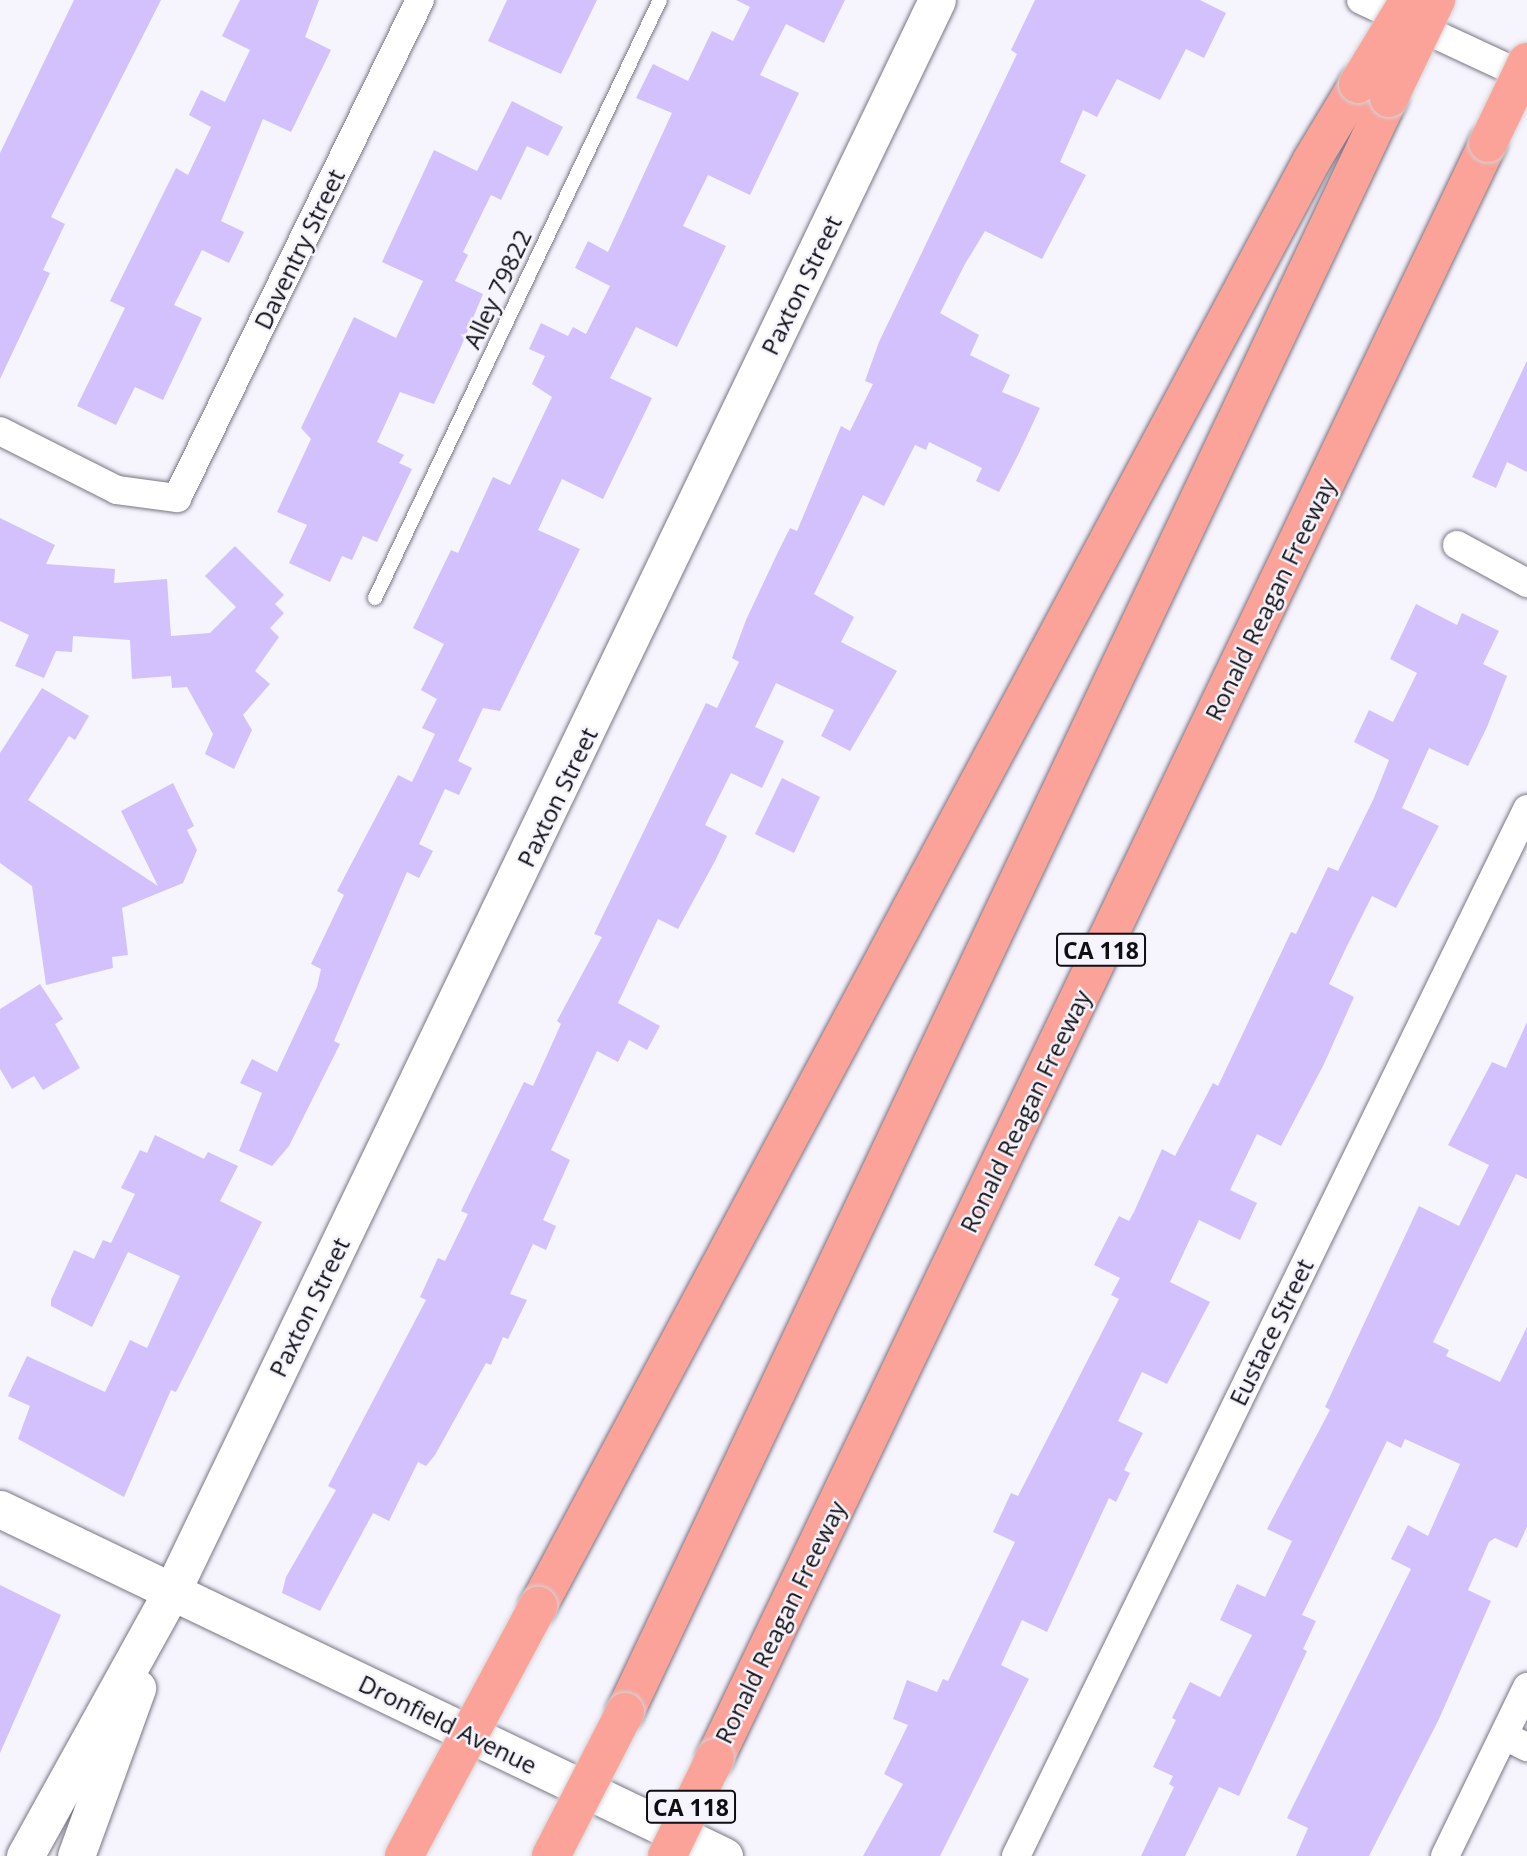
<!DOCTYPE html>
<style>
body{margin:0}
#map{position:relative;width:1527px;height:1856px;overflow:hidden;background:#f6f4fd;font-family:"Open Sans",sans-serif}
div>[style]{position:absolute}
.building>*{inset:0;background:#d3c1fd}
.roads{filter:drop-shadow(0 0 2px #787683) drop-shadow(0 0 2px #787683)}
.service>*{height:14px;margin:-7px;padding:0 7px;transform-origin:7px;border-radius:7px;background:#fff}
.minor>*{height:28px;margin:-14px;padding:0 14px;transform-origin:14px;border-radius:14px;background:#fff}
.tertiary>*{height:37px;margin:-18.5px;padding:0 18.5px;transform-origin:18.5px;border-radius:18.5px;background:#fff}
.motorway>*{height:38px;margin:-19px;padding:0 19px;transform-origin:19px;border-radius:19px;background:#fba299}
.bridges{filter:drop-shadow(0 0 2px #d4d4d5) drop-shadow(0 0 2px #d4d4d5)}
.motorway-bridge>*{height:38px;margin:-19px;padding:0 19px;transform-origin:19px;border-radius:19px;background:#fba299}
span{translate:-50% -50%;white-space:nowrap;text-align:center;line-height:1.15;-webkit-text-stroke:5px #f6f4fd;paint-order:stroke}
.shield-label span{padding:2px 5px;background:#f6f4fd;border:2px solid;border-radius:5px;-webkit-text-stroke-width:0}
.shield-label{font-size:23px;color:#0f0f13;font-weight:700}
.street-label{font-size:24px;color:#0f0f13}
</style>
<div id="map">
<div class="building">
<i style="clip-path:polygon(74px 0,161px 0,51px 217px,65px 224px,43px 270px,50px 273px,0 379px,0 153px)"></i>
<i style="clip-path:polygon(240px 0,319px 0,305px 37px,331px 50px,291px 132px,263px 119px,221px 221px,244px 232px,229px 263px,202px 250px,174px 305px,202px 318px,163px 400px,135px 387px,116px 425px,77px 406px,125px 308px,110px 301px,176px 168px,188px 175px,211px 127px,189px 115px,201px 90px,225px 102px,250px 50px,222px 36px)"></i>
<i style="clip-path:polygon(507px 0,597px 0,561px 74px,488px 41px)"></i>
<i style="clip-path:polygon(736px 0,845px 0,824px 43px,786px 24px,760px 75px,799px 93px,750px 195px,708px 175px,683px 226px,726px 246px,677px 347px,636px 327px,610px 378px,652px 398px,603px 499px,562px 479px,538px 530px,580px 549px,500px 711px,483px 708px,458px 761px,472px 768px,459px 795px,445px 789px,419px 844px,433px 851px,419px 878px,407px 872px,334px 1041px,340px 1044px,289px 1146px,272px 1166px,239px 1151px,262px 1093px,240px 1083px,252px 1059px,277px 1072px,317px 987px,321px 969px,311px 964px,344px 895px,337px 891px,398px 775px,412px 782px,435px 734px,422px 728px,437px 699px,421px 690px,444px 644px,413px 628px,451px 550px,458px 553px,493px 477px,510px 485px,552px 397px,532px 384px,545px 356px,529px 349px,541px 323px,568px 336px,573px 327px,586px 334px,610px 286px,575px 268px,588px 241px,608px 252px,672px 113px,636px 98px,653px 64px,688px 81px,712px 31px,733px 41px,750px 7px)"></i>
<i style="clip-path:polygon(1035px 0,1200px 0,1226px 13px,1204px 58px,1186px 49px,1160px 100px,1117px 79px,1097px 117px,1083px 110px,1060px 162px,1086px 175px,1042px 259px,985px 231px,965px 264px,940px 313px,979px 335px,970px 355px,1010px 375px,1002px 392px,1040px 408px,1019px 453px,999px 492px,976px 481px,982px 468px,929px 442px,926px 450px,915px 445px,884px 506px,863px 495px,814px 594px,854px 617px,841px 642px,897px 671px,850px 751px,821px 736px,834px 710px,776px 683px,755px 727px,784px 741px,762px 788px,731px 773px,705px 825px,727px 836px,715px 861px,678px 929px,658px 919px,618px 1003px,660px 1026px,647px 1050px,629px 1040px,618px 1062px,597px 1051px,551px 1150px,570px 1160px,543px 1220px,556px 1226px,546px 1250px,533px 1244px,510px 1294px,527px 1300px,508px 1339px,503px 1337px,491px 1365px,486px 1363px,435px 1455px,426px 1466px,418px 1462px,389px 1521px,373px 1513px,320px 1611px,282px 1593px,286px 1577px,336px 1490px,328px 1486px,426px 1300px,420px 1297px,438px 1258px,445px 1261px,468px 1214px,461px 1211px,524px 1082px,533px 1086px,561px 1024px,557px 1021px,602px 937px,594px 934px,706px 703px,717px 708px,739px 662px,732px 658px,746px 620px,778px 552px,790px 528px,797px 531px,841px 426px,850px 431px,873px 384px,865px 381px,879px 342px,1017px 54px,1011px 50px)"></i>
<i style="clip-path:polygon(512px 101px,563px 127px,548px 156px,527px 146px,501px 200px,491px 195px,463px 252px,468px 255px,455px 281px,483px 294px,460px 349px,434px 404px,400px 392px,377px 442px,404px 455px,399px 463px,412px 469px,377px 542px,363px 536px,352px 560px,342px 556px,330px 582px,289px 563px,307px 525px,277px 512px,311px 439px,301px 428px,354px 317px,396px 338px,423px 281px,382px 262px,434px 150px,477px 171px)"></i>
<i style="clip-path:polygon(1527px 361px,1527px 472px,1507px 462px,1496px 488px,1472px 477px)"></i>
<i style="clip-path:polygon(0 518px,55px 545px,46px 564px,115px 569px,114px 583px,167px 579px,171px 636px,210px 633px,236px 607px,205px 576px,235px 546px,284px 595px,275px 604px,284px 613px,270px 628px,279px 637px,255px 671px,270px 684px,243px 715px,252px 730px,234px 769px,205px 754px,213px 734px,187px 687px,172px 688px,171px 676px,132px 679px,130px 640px,73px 636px,72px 652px,56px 651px,44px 678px,15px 666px,29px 635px,0 621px)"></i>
<i style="clip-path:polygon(1416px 604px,1457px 625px,1462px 613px,1499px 631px,1483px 664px,1507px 676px,1487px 727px,1468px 766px,1429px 748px,1402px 808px,1439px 826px,1396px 908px,1372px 896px,1347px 946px,1329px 984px,1354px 997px,1324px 1064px,1281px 1146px,1257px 1134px,1230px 1190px,1257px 1203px,1240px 1240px,1199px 1220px,1170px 1282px,1210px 1302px,1167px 1384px,1142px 1372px,1118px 1421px,1143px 1433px,1124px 1470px,1130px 1473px,1116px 1502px,1109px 1498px,1047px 1632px,1022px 1620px,1001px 1665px,1029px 1679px,940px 1856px,863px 1856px,903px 1784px,884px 1774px,908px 1725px,893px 1719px,907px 1680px,937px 1692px,943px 1679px,948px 1681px,1015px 1542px,993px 1532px,1011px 1493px,1018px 1496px,1119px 1299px,1111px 1295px,1120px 1278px,1094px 1265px,1119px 1216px,1129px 1221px,1134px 1212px,1162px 1149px,1175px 1156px,1213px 1083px,1218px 1086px,1291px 932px,1296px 934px,1328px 867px,1338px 871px,1374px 798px,1389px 760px,1354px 742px,1369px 710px,1393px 722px,1417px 673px,1390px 659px)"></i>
<i style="clip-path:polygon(42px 688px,89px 716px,75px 740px,69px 736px,28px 800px,158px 886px,121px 811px,173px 783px,194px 826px,187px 830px,197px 850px,183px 883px,122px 908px,128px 955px,112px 957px,113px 968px,46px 985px,32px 886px,0 863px,0 753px)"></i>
<i style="clip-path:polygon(782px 778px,820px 797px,794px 853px,755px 834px)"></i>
<i style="clip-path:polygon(40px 984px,63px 1019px,55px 1024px,80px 1068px,43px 1090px,34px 1076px,12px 1089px,0 1069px,0 1009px)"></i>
<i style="clip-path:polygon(1527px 1022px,1527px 1179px,1516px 1174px,1433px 1342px,1449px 1350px,1446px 1356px,1500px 1382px,1527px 1327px,1527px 1527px,1517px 1548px,1495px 1538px,1489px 1542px,1468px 1590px,1491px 1601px,1439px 1719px,1369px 1856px,1296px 1856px,1308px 1828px,1287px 1818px,1411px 1569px,1391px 1559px,1408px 1525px,1428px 1536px,1460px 1464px,1405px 1439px,1401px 1448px,1387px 1441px,1302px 1615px,1316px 1621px,1303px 1649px,1307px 1651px,1239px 1796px,1219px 1787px,1185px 1856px,1141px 1856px,1174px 1787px,1169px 1784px,1173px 1776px,1153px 1767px,1176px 1720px,1172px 1718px,1190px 1682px,1220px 1697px,1252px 1635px,1220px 1620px,1237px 1584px,1265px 1597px,1292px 1541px,1267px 1529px,1330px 1410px,1325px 1407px,1419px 1206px,1459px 1226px,1489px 1165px,1448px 1145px,1492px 1062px,1506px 1068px)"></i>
<i style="clip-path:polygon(155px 1135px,204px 1159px,208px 1152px,238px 1166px,220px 1201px,262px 1222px,176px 1392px,171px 1390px,124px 1497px,18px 1439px,30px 1406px,8px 1396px,27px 1356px,105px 1392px,130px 1340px,147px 1348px,180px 1276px,128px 1252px,92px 1327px,51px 1306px,51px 1300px,74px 1250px,94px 1259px,103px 1240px,111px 1243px,135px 1194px,121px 1188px,140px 1150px,147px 1153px)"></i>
<i style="clip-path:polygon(0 1585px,61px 1615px,0 1753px)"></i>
</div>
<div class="roads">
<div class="service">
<i style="left:375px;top:598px;width:662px;rotate:-64.52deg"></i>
</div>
<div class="minor">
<i style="left:1361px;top:0;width:183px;rotate:24.9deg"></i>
<i style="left:0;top:431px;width:131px;rotate:26.8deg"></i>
<i style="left:117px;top:490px;width:61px;rotate:7.6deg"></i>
<i style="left:177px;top:498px;width:554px;rotate:-63.99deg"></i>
<i style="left:1457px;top:545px;width:80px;rotate:28.5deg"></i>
<i style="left:1505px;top:1736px;width:25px;rotate:27deg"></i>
<i style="left:1016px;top:1856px;width:1165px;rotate:-63.98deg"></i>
<i style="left:1445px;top:1856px;width:188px;rotate:-64.1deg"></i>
</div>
<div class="tertiary">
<i style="left:0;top:1509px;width:803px;rotate:25.61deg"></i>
<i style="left:25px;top:1856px;width:303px;rotate:-61deg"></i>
<i style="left:172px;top:1591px;width:1765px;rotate:-64.32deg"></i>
<i style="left:76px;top:1856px;width:179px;rotate:-70deg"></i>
</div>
<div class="motorway">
<i style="left:538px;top:1606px;width:1640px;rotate:-61.84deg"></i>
<i style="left:1312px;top:160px;width:89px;rotate:-58.8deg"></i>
<i style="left:625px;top:1712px;width:1786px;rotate:-64.67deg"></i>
<i style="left:715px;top:1758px;width:1790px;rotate:-64.42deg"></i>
</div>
</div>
<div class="bridges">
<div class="motorway-bridge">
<i style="left:1358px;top:84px;width:98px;rotate:-58.7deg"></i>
<i style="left:1389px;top:98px;width:109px;rotate:-64.4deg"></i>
<i style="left:1488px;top:143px;width:90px;rotate:-64.3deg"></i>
<i style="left:404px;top:1856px;width:284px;rotate:-61.8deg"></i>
<i style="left:551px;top:1856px;width:162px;rotate:-62.8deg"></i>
<i style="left:667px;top:1856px;width:109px;rotate:-63.9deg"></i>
</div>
</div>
<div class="shield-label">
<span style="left:1101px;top:950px">CA 118</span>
<span style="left:691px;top:1807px">CA 118</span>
</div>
<div class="street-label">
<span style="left:299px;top:249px;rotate:-64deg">Daventry Street</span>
<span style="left:801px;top:285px;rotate:-64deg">Paxton Street</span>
<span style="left:497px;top:289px;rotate:-65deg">Alley 79822</span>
<span style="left:1270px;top:599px;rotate:-64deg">Ronald Reagan Freeway</span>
<span style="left:557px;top:797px;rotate:-64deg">Paxton Street</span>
<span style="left:1025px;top:1111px;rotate:-64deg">Ronald Reagan Freeway</span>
<span style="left:309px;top:1307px;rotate:-64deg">Paxton Street</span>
<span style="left:1271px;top:1332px;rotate:-64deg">Eustace Street</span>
<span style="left:780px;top:1622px;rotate:-64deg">Ronald Reagan Freeway</span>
<span style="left:448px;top:1724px;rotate:26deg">Dronfield Avenue</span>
</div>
</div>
